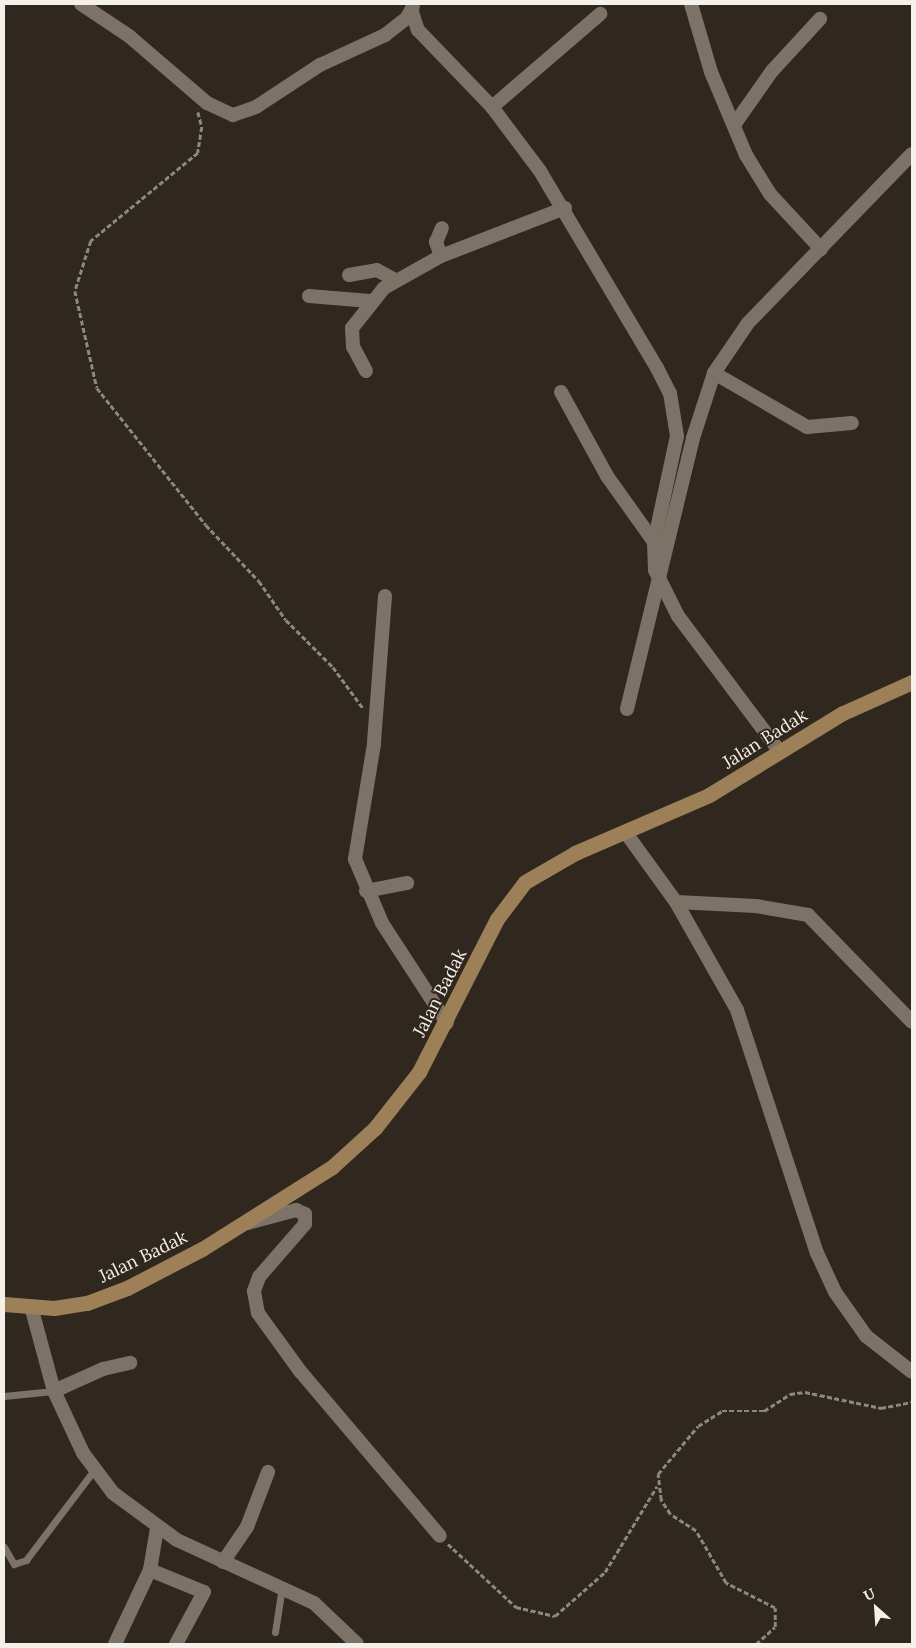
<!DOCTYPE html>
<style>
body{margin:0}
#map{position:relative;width:916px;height:1648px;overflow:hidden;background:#30271e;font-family:Lora,serif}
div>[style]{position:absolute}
.path>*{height:2.5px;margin-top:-1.25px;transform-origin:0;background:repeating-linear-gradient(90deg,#8e877f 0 5px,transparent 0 7.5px)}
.lane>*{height:7px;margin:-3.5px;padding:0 3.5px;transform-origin:3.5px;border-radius:3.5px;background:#7d7268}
.street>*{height:14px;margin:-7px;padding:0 7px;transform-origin:7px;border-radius:7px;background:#7d7268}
.secondary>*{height:15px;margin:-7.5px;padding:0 7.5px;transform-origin:7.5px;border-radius:7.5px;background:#9d8058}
span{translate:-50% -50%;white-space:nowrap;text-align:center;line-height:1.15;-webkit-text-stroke:4px #30271e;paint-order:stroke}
.street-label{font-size:18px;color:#f6f0ea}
.frame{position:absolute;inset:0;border:5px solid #f6f0ea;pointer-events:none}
.north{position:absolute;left:851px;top:1583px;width:50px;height:50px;-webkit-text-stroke:4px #30271e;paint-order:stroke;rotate:334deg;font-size:14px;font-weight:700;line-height:20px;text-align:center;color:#f6f0ea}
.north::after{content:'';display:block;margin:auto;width:18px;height:22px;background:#f6f0ea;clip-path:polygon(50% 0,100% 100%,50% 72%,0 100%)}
</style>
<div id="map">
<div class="path">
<i style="left:198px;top:112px;width:16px;rotate:75deg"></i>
<i style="left:202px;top:127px;width:26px;rotate:99deg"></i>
<i style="left:198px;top:153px;width:139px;rotate:140.6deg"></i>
<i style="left:91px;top:241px;width:52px;rotate:107.7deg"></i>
<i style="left:75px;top:291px;width:99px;rotate:77.2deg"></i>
<i style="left:97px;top:388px;width:175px;rotate:51.5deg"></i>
<i style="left:206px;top:525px;width:77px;rotate:46.6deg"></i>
<i style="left:259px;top:581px;width:47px;rotate:55.3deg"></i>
<i style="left:286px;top:620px;width:66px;rotate:45deg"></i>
<i style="left:333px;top:667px;width:51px;rotate:53.8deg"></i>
<i style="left:448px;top:1544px;width:93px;rotate:42.8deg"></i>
<i style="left:516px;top:1607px;width:40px;rotate:13deg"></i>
<i style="left:555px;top:1616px;width:67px;rotate:-41.3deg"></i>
<i style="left:605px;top:1572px;width:100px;rotate:-58.8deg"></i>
<i style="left:756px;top:1644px;width:25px;rotate:-42deg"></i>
<i style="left:775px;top:1627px;width:19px;rotate:-90deg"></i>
<i style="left:775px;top:1608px;width:55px;rotate:-153deg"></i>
<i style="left:726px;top:1583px;width:60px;rotate:-120deg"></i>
<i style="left:696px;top:1531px;width:31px;rotate:-147deg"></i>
<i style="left:670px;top:1514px;width:17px;rotate:-123deg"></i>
<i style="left:661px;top:1500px;width:26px;rotate:-97deg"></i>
<i style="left:658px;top:1474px;width:62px;rotate:-50.2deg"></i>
<i style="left:698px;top:1426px;width:28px;rotate:-32deg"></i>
<i style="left:722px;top:1411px;width:42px"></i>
<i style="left:764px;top:1411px;width:31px;rotate:-33deg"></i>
<i style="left:790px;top:1394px;width:15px;rotate:-8deg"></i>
<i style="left:805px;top:1392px;width:78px;rotate:11.9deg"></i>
<i style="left:881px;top:1408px;width:32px;rotate:-11deg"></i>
</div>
<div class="lane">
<i style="left:4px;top:1396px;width:50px;rotate:-5.7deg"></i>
<i style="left:4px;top:1547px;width:20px;rotate:60deg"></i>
<i style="left:14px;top:1564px;width:13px;rotate:-18deg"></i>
<i style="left:26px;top:1560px;width:113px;rotate:-52.9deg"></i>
<i style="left:275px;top:1632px;width:46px;rotate:-81.2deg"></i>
</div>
<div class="street">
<i style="left:81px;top:4px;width:58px;rotate:33.7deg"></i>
<i style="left:129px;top:36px;width:103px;rotate:40.7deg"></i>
<i style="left:207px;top:103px;width:29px;rotate:25deg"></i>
<i style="left:233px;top:115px;width:24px;rotate:-19deg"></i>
<i style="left:256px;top:107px;width:77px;rotate:-33.3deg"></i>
<i style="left:320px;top:65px;width:72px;rotate:-24.8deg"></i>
<i style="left:385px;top:35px;width:28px;rotate:-38deg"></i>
<i style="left:407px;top:18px;width:13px;rotate:-63deg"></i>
<i style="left:691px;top:4px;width:71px;rotate:73.6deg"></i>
<i style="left:711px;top:72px;width:90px;rotate:67.1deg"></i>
<i style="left:746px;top:155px;width:46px;rotate:58.4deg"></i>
<i style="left:770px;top:194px;width:75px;rotate:47.2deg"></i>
<i style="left:412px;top:12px;width:19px;rotate:72deg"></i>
<i style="left:418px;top:30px;width:107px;rotate:46.1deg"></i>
<i style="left:492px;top:107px;width:80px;rotate:53.1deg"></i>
<i style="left:540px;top:171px;width:229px;rotate:59.3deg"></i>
<i style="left:657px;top:368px;width:28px;rotate:63deg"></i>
<i style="left:670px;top:393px;width:44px;rotate:80.8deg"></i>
<i style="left:677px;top:436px;width:108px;rotate:102.2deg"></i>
<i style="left:654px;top:542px;width:28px;rotate:88deg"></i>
<i style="left:655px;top:570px;width:51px;rotate:63.4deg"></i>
<i style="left:678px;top:616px;width:170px;rotate:53.1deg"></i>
<i style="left:492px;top:107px;width:143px;rotate:-40.7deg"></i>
<i style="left:734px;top:125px;width:66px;rotate:-54.9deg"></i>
<i style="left:772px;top:71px;width:71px;rotate:-47.3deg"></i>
<i style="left:441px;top:256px;width:15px;rotate:-110deg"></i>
<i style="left:436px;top:242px;width:15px;rotate:-67deg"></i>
<i style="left:349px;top:275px;width:28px;rotate:-10deg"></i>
<i style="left:377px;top:270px;width:21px;rotate:29deg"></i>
<i style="left:309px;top:296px;width:61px;rotate:4.7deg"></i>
<i style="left:366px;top:371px;width:27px;rotate:-118deg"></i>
<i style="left:353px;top:347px;width:19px;rotate:-93deg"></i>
<i style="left:352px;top:328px;width:51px;rotate:-51.3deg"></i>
<i style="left:384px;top:288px;width:65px;rotate:-29.3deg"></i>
<i style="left:441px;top:256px;width:133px;rotate:-21.2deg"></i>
<i style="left:714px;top:373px;width:108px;rotate:30.1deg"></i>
<i style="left:807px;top:427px;width:45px;rotate:-5.1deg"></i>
<i style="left:561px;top:392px;width:96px;rotate:61.3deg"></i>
<i style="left:607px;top:476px;width:81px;rotate:54.5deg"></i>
<i style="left:385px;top:596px;width:148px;rotate:94.3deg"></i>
<i style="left:374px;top:744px;width:117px;rotate:99.4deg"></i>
<i style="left:355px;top:859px;width:69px;rotate:67.1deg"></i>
<i style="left:382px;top:923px;width:119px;rotate:57deg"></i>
<i style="left:627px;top:709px;width:279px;rotate:-76.3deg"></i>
<i style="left:693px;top:438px;width:68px;rotate:-72.1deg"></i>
<i style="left:714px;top:373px;width:60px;rotate:-55.8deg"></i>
<i style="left:748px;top:323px;width:235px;rotate:-45.9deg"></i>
<i style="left:626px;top:833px;width:85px;rotate:54.1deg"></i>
<i style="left:676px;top:902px;width:124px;rotate:60.5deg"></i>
<i style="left:737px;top:1010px;width:256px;rotate:71.8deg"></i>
<i style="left:817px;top:1253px;width:43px;rotate:65.2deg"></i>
<i style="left:835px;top:1292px;width:54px;rotate:54.8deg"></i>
<i style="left:866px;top:1336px;width:58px;rotate:38deg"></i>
<i style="left:366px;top:891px;width:42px;rotate:-11deg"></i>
<i style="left:676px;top:902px;width:80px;rotate:2.9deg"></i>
<i style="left:756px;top:906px;width:53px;rotate:9.8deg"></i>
<i style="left:808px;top:915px;width:149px;rotate:45.8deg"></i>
<i style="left:248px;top:1223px;width:50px;rotate:-15.2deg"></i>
<i style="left:296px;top:1210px;width:10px;rotate:24deg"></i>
<i style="left:305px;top:1214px;width:10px;rotate:90deg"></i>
<i style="left:305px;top:1224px;width:70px;rotate:131deg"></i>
<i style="left:259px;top:1277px;width:15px;rotate:110deg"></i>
<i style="left:254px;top:1291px;width:22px;rotate:80deg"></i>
<i style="left:258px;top:1313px;width:72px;rotate:54.1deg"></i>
<i style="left:300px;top:1371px;width:216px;rotate:49.7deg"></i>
<i style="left:32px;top:1310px;width:84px;rotate:74.8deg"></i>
<i style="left:54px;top:1391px;width:68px;rotate:64.9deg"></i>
<i style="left:83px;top:1453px;width:50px;rotate:53.1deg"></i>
<i style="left:113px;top:1493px;width:79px;rotate:36.3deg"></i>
<i style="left:177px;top:1540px;width:151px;rotate:24.7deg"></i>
<i style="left:314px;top:1603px;width:59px;rotate:43.6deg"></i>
<i style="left:54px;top:1391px;width:54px;rotate:-24.2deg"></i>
<i style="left:103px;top:1369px;width:28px;rotate:-13deg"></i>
<i style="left:223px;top:1562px;width:42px;rotate:-55.6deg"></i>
<i style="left:247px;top:1527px;width:59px;rotate:-69.1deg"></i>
<i style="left:150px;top:1570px;width:43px;rotate:-80.5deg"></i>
<i style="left:115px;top:1644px;width:82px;rotate:-64.7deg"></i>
<i style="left:150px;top:1570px;width:58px;rotate:22.2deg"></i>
<i style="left:204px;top:1592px;width:59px;rotate:118.3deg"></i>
</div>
<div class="secondary">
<i style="left:4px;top:1304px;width:50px;rotate:4.6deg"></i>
<i style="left:54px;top:1308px;width:33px;rotate:-9deg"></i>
<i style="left:87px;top:1303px;width:43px;rotate:-20.6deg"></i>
<i style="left:127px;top:1288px;width:85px;rotate:-27.5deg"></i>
<i style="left:202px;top:1249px;width:154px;rotate:-32.2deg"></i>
<i style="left:332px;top:1167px;width:58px;rotate:-42.2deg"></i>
<i style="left:375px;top:1128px;width:71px;rotate:-51.8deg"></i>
<i style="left:419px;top:1072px;width:172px;rotate:-63deg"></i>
<i style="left:497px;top:919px;width:46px;rotate:-52.9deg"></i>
<i style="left:525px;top:882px;width:58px;rotate:-30.1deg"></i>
<i style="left:575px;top:853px;width:146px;rotate:-23.4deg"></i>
<i style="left:709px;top:795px;width:157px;rotate:-31.5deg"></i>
<i style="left:843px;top:713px;width:76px;rotate:-24.2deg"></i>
</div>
<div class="street-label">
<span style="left:765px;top:739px;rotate:-32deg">Jalan Badak</span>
<span style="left:440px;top:993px;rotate:-63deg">Jalan Badak</span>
<span style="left:143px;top:1257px;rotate:-26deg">Jalan Badak</span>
</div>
<div class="frame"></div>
<div class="north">U</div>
</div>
